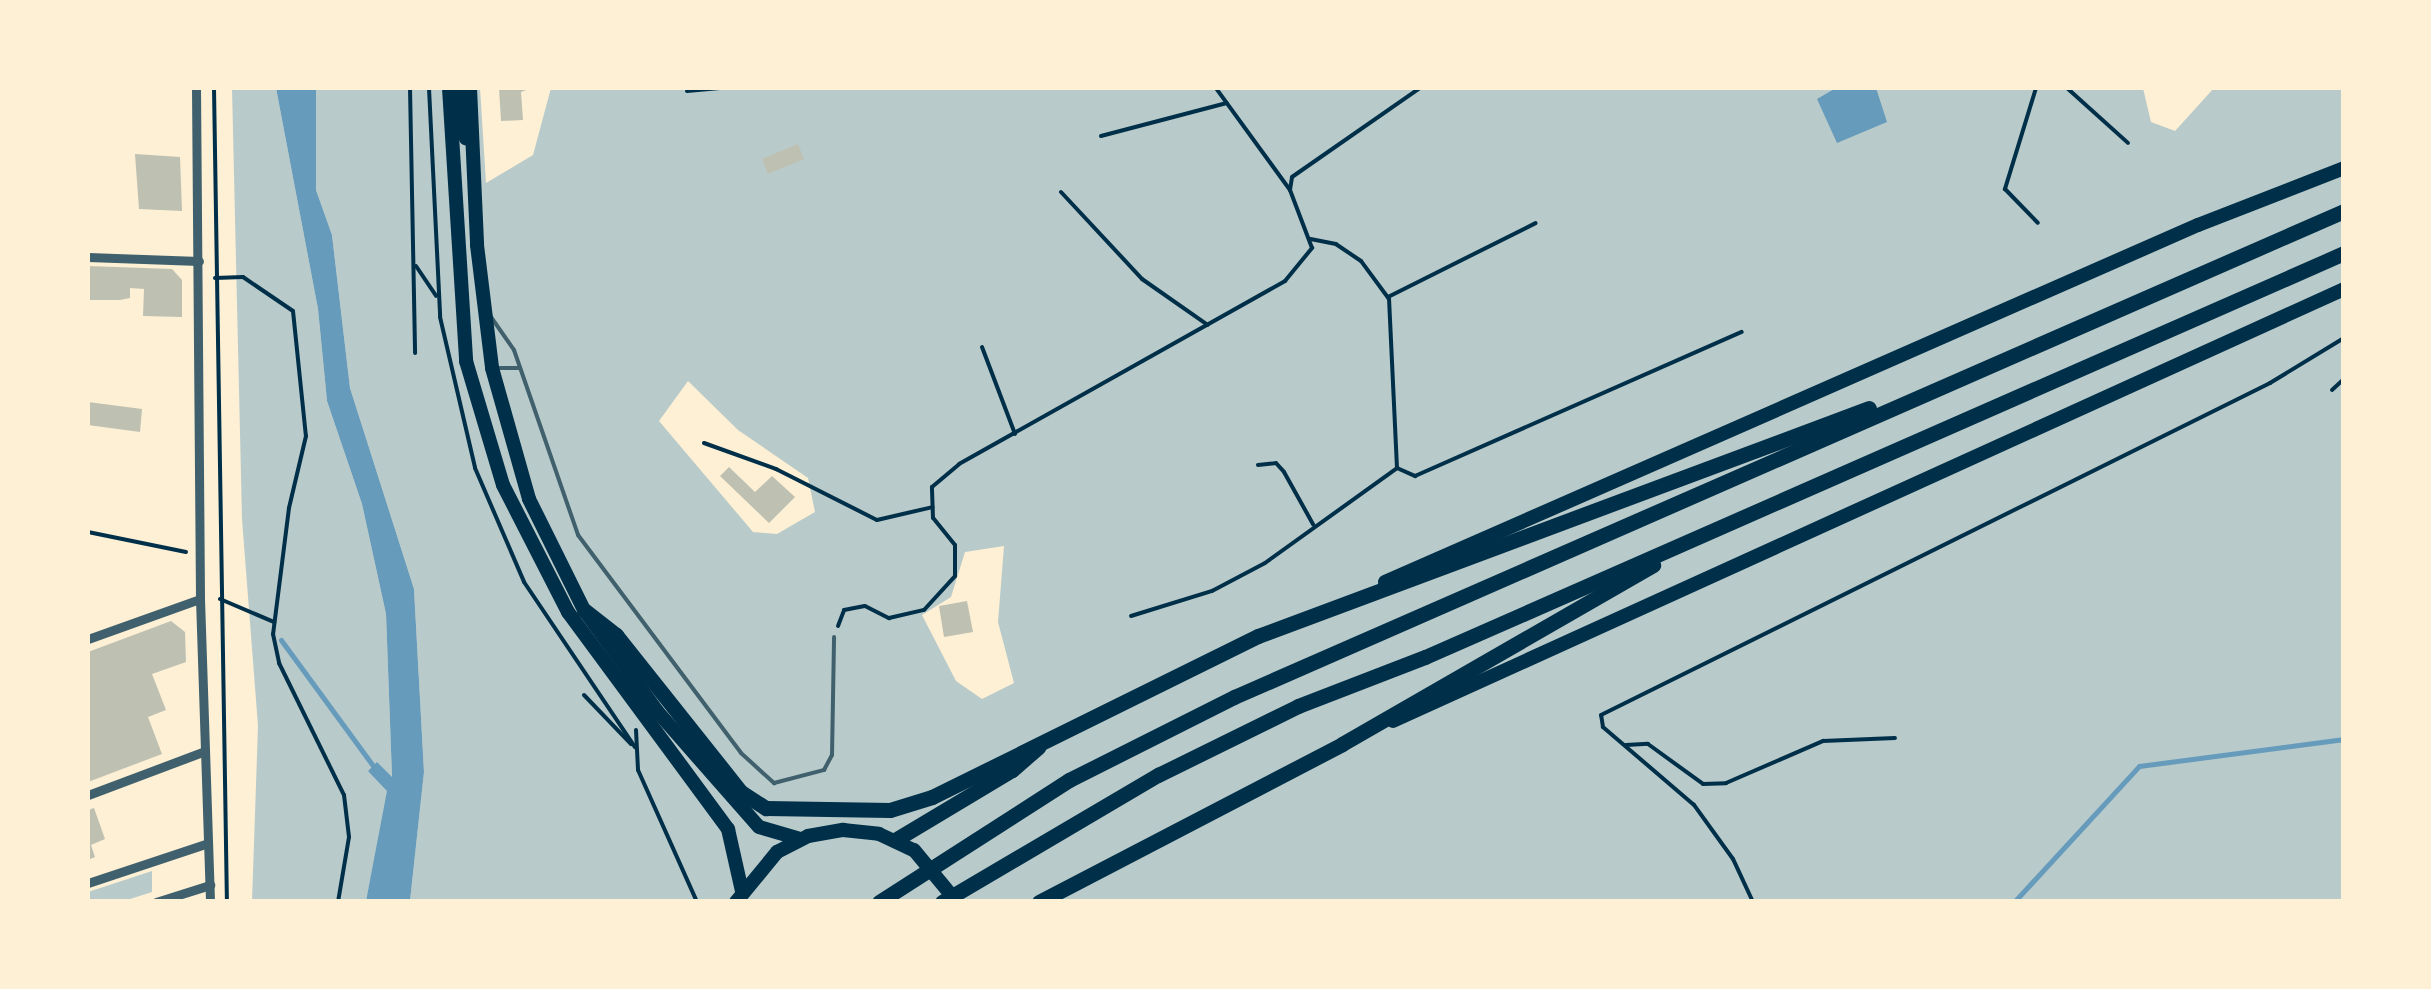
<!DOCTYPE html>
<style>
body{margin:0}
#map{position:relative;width:2431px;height:989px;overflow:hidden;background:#fdf0d5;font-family:Overpass,sans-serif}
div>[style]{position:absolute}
.green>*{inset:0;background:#b9caca}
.water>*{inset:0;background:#669bbc}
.stream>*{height:5px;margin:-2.5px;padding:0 2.5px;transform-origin:2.5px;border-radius:2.5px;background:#669bbc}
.building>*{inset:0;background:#bec0b2}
.path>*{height:4px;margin:-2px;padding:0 2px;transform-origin:2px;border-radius:2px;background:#003049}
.service>*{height:4px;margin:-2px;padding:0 2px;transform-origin:2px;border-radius:2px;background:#3f606c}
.minor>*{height:9px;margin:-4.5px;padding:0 4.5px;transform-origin:4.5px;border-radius:4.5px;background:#3f606c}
.primary>*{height:14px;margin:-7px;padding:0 7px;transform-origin:7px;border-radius:7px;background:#003049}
.trunk>*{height:14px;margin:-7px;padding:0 7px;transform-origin:7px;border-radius:7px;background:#003049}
.motorway>*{height:15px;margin:-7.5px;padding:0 7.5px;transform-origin:7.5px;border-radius:7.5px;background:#003049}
span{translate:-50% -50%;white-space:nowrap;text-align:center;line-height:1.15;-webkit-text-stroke:10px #fdf0d5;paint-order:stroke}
.frame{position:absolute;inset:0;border:90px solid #fdf0d5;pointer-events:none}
</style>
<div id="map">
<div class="green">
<i style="clip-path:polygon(232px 88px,276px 88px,318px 309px,327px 401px,362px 504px,386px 614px,392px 778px,366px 901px,252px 901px,258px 726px,242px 519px)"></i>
<i style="clip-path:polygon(evenodd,316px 88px,480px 88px,486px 183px,533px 155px,551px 88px,2143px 88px,2151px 122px,2175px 131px,2214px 88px,2343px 88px,2343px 901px,410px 901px,424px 772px,414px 589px,350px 388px,332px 235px,316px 190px,316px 88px,688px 381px,738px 430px,808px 478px,815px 512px,777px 534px,753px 532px,659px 421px,688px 381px,316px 88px,1004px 546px,998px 622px,1014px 683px,982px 699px,956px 681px,922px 615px,951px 597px,965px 552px,1004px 546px)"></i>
<i style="clip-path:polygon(152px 871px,152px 892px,124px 901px,88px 901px,88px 892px)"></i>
</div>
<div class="water">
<i style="clip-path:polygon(276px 88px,316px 88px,316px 190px,332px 235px,350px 388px,414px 589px,424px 772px,410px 901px,366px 901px,387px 791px,368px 771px,377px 762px,392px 777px,386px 614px,362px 504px,327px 401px,318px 309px)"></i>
<i style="clip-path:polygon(1836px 88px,1876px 88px,1887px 122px,1837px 143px,1817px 99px)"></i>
</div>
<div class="stream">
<i style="left:281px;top:640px;width:162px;rotate:53.8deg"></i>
<i style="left:2014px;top:902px;width:185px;rotate:-47.4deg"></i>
<i style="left:2139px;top:766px;width:207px;rotate:-7.5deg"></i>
</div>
<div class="building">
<i style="clip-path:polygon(499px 88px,531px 88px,521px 92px,523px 120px,501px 121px)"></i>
<i style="clip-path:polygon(798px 144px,804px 159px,768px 174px,762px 159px)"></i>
<i style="clip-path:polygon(135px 154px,180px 157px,182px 211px,139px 209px)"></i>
<i style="clip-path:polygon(88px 266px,172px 269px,182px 280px,182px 317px,143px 316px,144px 289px,130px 288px,130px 298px,120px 300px,88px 300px)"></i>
<i style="clip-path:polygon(88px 402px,142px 409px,140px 432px,88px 425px)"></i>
<i style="clip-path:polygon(729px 467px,755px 492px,772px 476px,795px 497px,769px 523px,720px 476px)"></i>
<i style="clip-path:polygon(967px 601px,973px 632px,944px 637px,939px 606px)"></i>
<i style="clip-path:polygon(171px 621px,185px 632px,186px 662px,152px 674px,166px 710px,148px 717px,162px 754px,88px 782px,88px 652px)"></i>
<i style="clip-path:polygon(94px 808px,105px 839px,91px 845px,95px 857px,88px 860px,88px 810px)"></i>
</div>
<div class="path">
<i style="left:214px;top:88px;width:814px;rotate:89.09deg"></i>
<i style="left:410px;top:88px;width:265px;rotate:88.9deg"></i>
<i style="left:429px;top:88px;width:229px;rotate:87.2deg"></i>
<i style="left:440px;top:317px;width:155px;rotate:76.9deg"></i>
<i style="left:475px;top:468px;width:124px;rotate:66.7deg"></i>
<i style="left:524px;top:582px;width:199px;rotate:56.1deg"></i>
<i style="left:2036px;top:88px;width:106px;rotate:107.1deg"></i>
<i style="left:2005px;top:189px;width:47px;rotate:45.9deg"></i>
<i style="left:2067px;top:88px;width:82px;rotate:42deg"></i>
<i style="left:687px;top:91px;width:33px;rotate:-5deg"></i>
<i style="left:1101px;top:136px;width:130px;rotate:-14.7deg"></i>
<i style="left:1290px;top:190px;width:13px;rotate:-81deg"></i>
<i style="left:1292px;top:177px;width:156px;rotate:-34.8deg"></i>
<i style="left:1061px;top:192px;width:119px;rotate:47deg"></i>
<i style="left:1142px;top:279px;width:80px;rotate:34.9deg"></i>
<i style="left:416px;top:266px;width:36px;rotate:56deg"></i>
<i style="left:215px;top:278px;width:28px;rotate:-2deg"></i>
<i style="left:243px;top:277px;width:60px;rotate:34.2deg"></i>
<i style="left:293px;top:311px;width:126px;rotate:84.1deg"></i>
<i style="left:306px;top:436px;width:74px;rotate:103.3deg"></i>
<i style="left:289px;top:508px;width:127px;rotate:97.2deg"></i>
<i style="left:273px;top:634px;width:30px;rotate:78deg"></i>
<i style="left:279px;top:663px;width:147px;rotate:63.8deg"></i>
<i style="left:344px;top:795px;width:42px;rotate:83.2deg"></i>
<i style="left:349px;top:837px;width:66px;rotate:99.6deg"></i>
<i style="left:1388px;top:297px;width:165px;rotate:-26.6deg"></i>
<i style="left:982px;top:347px;width:93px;rotate:69.2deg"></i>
<i style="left:2332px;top:390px;width:16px;rotate:-43deg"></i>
<i style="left:704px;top:443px;width:77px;rotate:19.9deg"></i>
<i style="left:776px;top:469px;width:113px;rotate:26.8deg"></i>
<i style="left:877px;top:520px;width:57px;rotate:-13.1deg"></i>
<i style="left:1258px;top:465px;width:18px;rotate:-6deg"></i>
<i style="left:1276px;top:463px;width:12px;rotate:48deg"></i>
<i style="left:1284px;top:472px;width:60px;rotate:60.9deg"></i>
<i style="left:1397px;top:468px;width:20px;rotate:24deg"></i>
<i style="left:1415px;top:476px;width:357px;rotate:-23.8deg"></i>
<i style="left:88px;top:532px;width:100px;rotate:11.5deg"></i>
<i style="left:220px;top:599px;width:59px;rotate:23.1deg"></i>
<i style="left:1131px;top:616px;width:85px;rotate:-17.2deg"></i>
<i style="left:1212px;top:591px;width:60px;rotate:-27.8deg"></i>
<i style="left:1265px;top:563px;width:163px;rotate:-35.7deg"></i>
<i style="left:1397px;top:468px;width:169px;rotate:-92.7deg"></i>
<i style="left:1389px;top:299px;width:47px;rotate:-126.4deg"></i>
<i style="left:1361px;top:261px;width:30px;rotate:-146deg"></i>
<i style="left:1336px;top:244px;width:26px;rotate:-169deg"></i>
<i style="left:838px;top:626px;width:17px;rotate:-69deg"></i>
<i style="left:844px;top:610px;width:21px;rotate:-11deg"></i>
<i style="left:865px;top:606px;width:27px;rotate:27deg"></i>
<i style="left:889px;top:618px;width:36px;rotate:-13deg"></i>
<i style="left:924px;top:610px;width:46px;rotate:-47.6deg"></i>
<i style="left:955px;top:576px;width:31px;rotate:-90deg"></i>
<i style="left:955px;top:545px;width:35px;rotate:-129deg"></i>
<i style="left:933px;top:518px;width:31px;rotate:-92deg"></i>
<i style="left:932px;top:487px;width:35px;rotate:-40deg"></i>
<i style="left:959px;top:464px;width:374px;rotate:-29.3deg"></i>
<i style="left:1285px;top:281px;width:43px;rotate:-50.7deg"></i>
<i style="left:1312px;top:248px;width:62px;rotate:-110.8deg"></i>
<i style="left:1290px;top:190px;width:126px;rotate:-126deg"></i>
<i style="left:584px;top:695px;width:68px;rotate:46.2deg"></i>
<i style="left:636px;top:730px;width:40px;rotate:87.1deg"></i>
<i style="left:638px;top:770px;width:145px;rotate:65.9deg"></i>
<i style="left:1626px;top:745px;width:22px;rotate:-3deg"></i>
<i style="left:1648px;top:744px;width:68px;rotate:36deg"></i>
<i style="left:1703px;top:784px;width:23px;rotate:-2deg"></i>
<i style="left:1726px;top:783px;width:106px;rotate:-23.4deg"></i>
<i style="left:1823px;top:741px;width:72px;rotate:-2.4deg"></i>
<i style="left:1753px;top:902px;width:47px;rotate:-114.9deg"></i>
<i style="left:1733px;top:859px;width:67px;rotate:-125.8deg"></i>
<i style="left:1694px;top:805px;width:120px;rotate:-139.4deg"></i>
<i style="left:1603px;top:727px;width:12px;rotate:-99deg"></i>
<i style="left:1601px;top:715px;width:747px;rotate:-26.39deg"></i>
<i style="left:2270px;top:383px;width:87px;rotate:-31.3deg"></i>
</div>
<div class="service">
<i style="left:491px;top:317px;width:40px;rotate:55.1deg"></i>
<i style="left:514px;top:350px;width:196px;rotate:70.9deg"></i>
<i style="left:578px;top:535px;width:272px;rotate:53.2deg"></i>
<i style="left:741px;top:753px;width:45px;rotate:42.3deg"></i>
<i style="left:774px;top:783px;width:52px;rotate:-14.6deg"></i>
<i style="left:824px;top:770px;width:17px;rotate:-62deg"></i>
<i style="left:832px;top:755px;width:118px;rotate:-89deg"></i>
<i style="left:498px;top:368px;width:21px"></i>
</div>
<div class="minor">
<i style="left:196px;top:88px;width:511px;rotate:89.55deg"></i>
<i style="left:200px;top:599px;width:303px;rotate:88.1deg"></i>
<i style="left:88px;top:257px;width:111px;rotate:2.1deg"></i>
<i style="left:88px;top:639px;width:119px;rotate:-19.7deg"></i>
<i style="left:88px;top:795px;width:125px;rotate:-20.6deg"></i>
<i style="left:88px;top:883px;width:126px;rotate:-18.4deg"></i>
<i style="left:156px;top:902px;width:57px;rotate:-17.5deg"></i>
</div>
<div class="primary">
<i style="left:449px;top:88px;width:274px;rotate:86.4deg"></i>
<i style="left:466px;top:361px;width:129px;rotate:73.4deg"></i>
<i style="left:503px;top:485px;width:143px;rotate:62.9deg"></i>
<i style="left:568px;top:612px;width:270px;rotate:53.6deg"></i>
<i style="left:728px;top:829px;width:64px;rotate:77.3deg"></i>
<i style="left:459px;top:88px;width:51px;rotate:82.2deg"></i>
<i style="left:470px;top:88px;width:157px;rotate:87.4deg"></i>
<i style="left:477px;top:245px;width:124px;rotate:83deg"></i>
<i style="left:492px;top:368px;width:136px;rotate:74.2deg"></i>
<i style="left:529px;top:499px;width:124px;rotate:63.6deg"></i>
<i style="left:584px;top:610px;width:125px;rotate:54.1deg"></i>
<i style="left:657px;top:711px;width:154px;rotate:48.7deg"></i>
<i style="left:759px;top:827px;width:43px;rotate:16.3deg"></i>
<i style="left:736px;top:902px;width:65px;rotate:-50.6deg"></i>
<i style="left:777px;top:852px;width:35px;rotate:-27deg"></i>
<i style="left:808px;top:836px;width:36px;rotate:-10deg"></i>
<i style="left:843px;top:830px;width:36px;rotate:6deg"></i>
<i style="left:879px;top:834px;width:38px;rotate:25deg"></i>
<i style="left:914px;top:850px;width:67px;rotate:50.4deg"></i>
</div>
<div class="trunk">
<i style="left:1385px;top:582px;width:888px;rotate:-23.71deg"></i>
<i style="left:2198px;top:225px;width:157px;rotate:-21.3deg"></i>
<i style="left:1393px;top:721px;width:1045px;rotate:-24.43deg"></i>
</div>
<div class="motorway">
<i style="left:584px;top:610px;width:41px;rotate:38deg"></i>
<i style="left:616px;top:635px;width:201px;rotate:51.5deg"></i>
<i style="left:741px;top:792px;width:30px;rotate:33deg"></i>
<i style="left:766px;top:808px;width:124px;rotate:0.9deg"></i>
<i style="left:890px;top:810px;width:44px;rotate:-17.2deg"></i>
<i style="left:932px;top:797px;width:364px;rotate:-26.3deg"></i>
<i style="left:1258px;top:636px;width:652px;rotate:-20.46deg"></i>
<i style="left:895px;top:840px;width:136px;rotate:-30.9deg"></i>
<i style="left:1012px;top:770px;width:35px;rotate:-41deg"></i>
<i style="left:879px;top:902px;width:226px;rotate:-32.7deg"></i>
<i style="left:1069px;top:780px;width:185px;rotate:-26.7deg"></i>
<i style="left:1234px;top:697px;width:1212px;rotate:-23.65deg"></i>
<i style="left:942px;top:902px;width:251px;rotate:-30.5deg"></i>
<i style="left:1158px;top:775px;width:156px;rotate:-26.2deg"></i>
<i style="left:1298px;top:706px;width:136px;rotate:-21.1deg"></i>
<i style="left:1425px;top:657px;width:1004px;rotate:-23.73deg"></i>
<i style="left:1039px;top:902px;width:342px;rotate:-27.5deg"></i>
<i style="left:1342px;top:744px;width:359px;rotate:-29.9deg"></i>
</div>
<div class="frame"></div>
</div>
